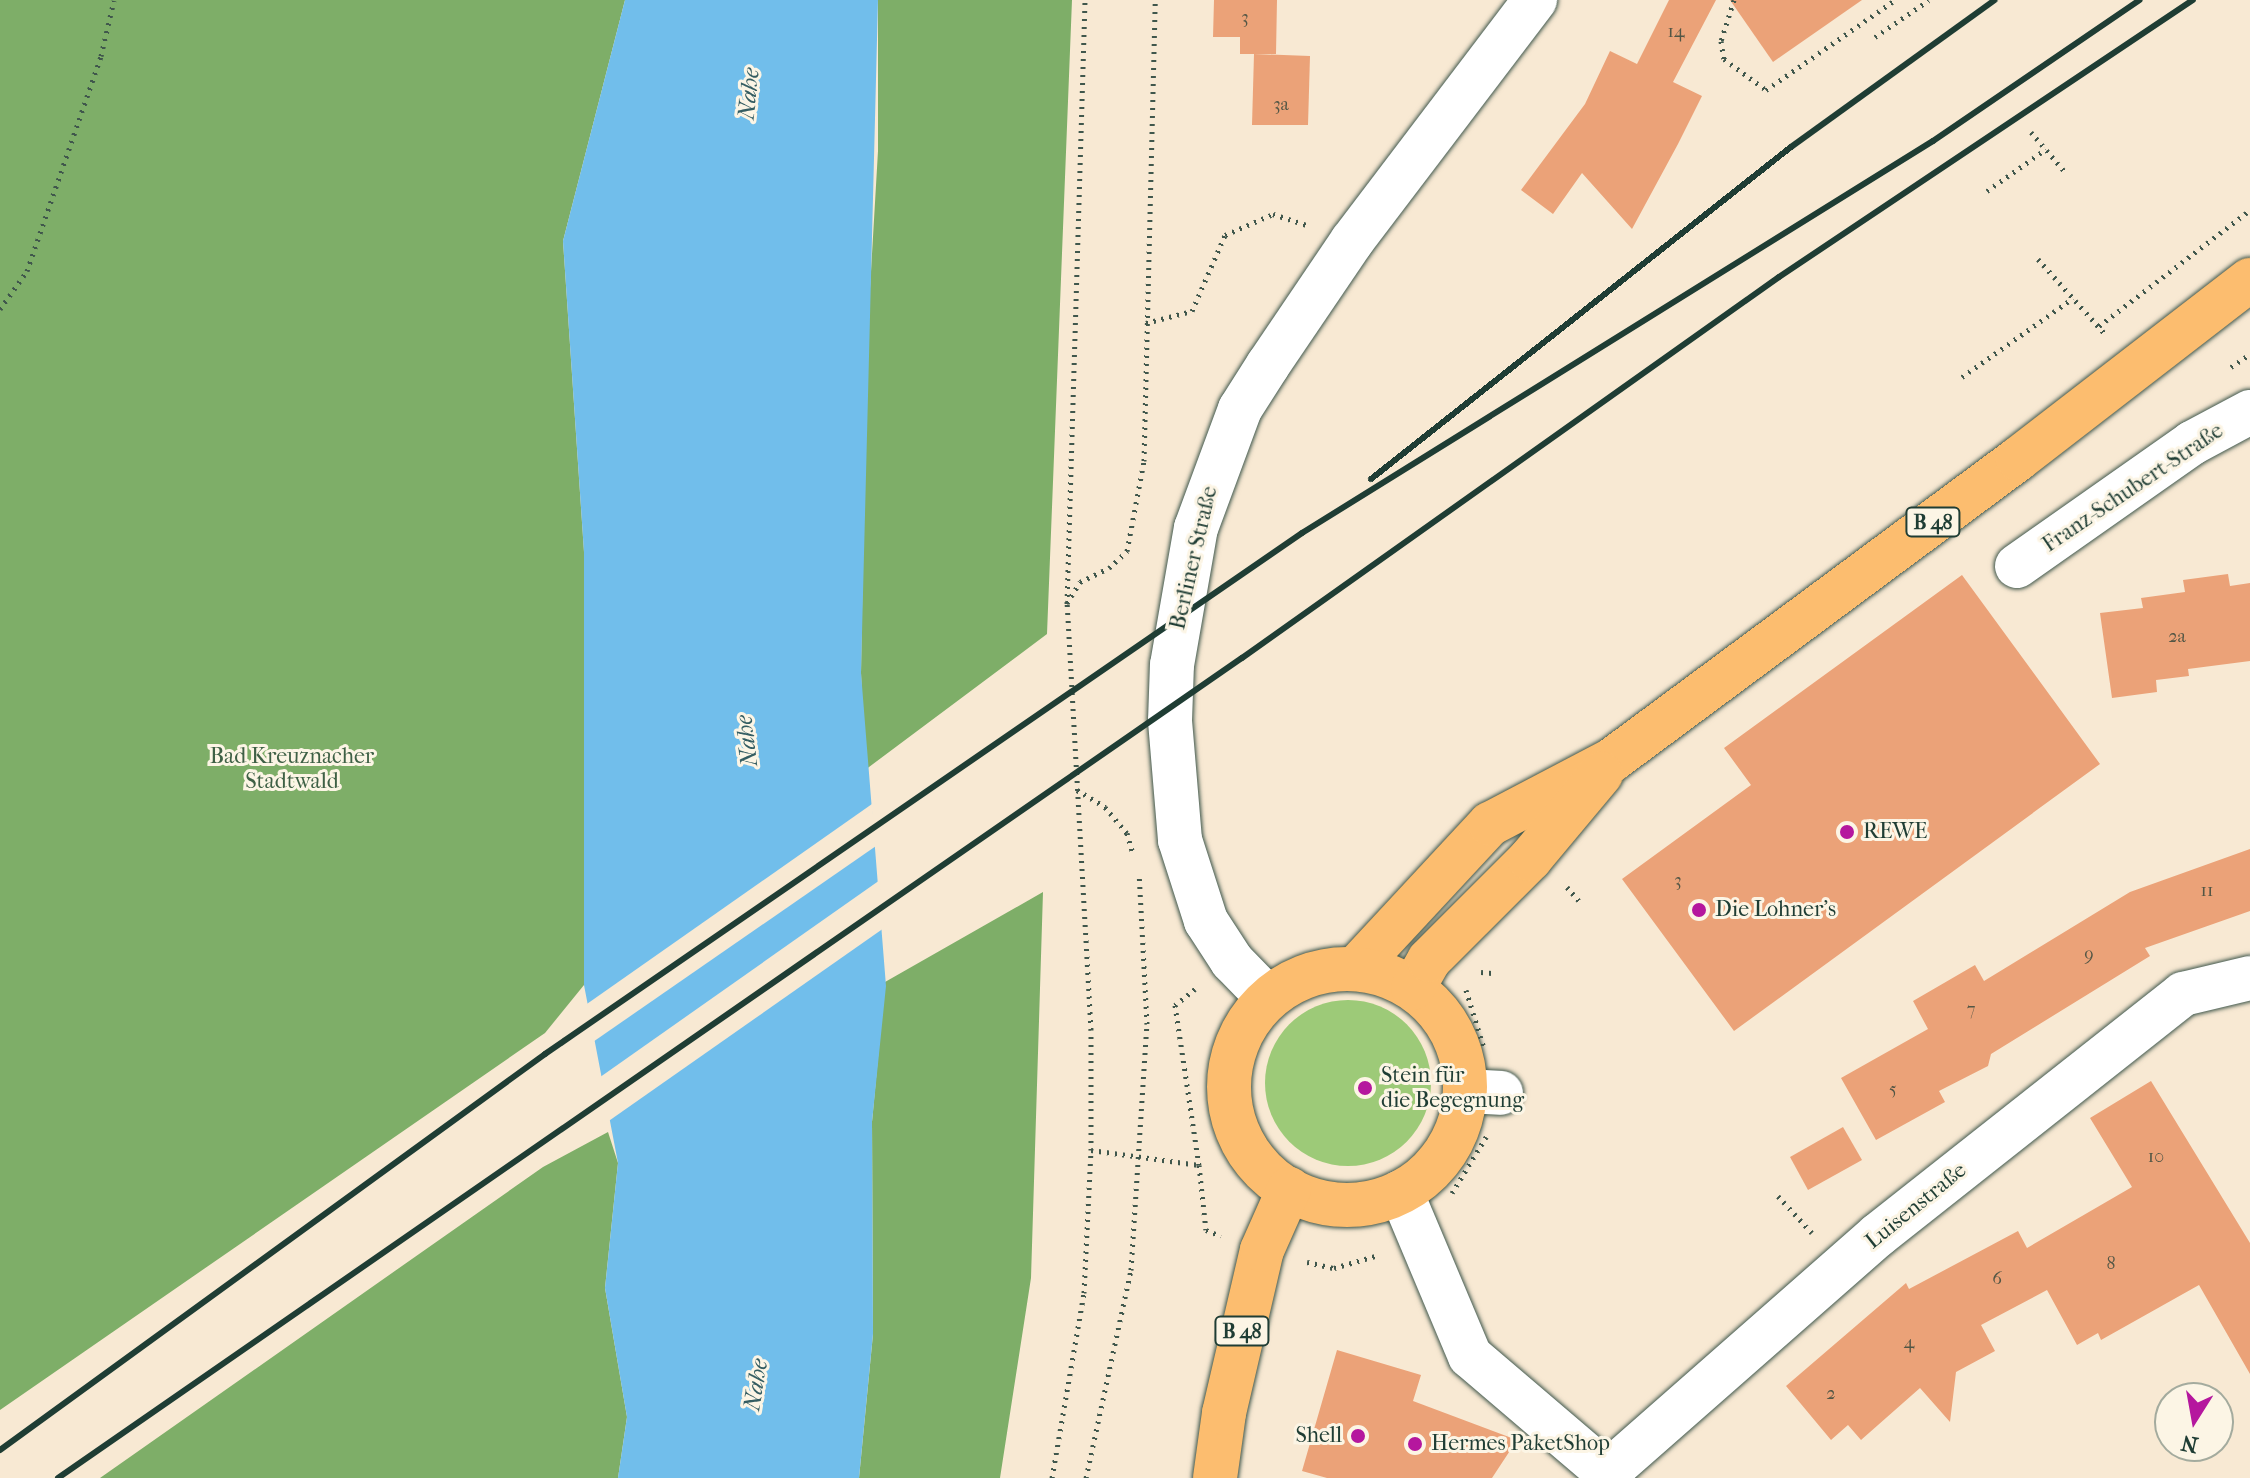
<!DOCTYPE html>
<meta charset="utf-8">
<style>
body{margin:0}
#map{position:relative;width:2250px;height:1478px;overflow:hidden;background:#f8e9d3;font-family:"IM FELL French Canon",serif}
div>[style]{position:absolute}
.green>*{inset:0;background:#9dca78}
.round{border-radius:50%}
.forest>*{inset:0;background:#7eae68}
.water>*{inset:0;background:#71beeb}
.pier>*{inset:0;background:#f8e9d3}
.building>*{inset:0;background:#eba278}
.path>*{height:5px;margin-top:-2.5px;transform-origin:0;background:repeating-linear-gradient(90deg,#40574c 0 2px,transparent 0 8px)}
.roads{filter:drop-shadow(0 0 2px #40574c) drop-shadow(0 0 2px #40574c)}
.minor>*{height:44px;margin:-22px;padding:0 22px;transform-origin:22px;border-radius:22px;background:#fff}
.major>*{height:44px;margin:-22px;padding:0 22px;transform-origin:22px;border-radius:22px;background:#fcbd6f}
.major>.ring{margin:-22px;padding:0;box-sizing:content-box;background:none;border:44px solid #fcbd6f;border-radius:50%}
.rail>*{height:6px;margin:-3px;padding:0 3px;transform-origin:3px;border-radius:3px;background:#1f3d34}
.dots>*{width:22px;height:22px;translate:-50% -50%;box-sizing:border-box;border:4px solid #fcf5e5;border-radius:50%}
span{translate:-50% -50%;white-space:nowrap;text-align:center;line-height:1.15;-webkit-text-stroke:6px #fcf5e5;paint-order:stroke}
.number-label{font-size:18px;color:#525645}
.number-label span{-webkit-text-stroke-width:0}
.shield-label span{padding:2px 6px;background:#fcf5e5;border:2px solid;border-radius:6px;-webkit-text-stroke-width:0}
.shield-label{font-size:20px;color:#1f3d34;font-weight:700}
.street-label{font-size:22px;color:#1f3d34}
.park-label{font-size:22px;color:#3e6045}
.poi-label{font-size:22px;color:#1f3d34}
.left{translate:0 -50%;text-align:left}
.right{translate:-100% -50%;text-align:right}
.water-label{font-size:24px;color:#345d62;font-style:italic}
.north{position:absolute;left:2154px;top:1382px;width:80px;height:80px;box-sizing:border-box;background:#fcf5e5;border:2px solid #a4ab9e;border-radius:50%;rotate:191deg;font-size:22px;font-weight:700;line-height:32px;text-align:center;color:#1f3d34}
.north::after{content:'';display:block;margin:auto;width:28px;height:36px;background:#b5179e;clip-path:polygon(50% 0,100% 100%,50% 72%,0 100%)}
</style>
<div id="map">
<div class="green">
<i class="round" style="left:1265px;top:1000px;width:166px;height:166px"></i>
</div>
<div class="forest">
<i style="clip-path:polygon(0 0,625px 0,563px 241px,584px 552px,584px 985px,545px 1033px,0 1410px)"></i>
<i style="clip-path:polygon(878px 0,1072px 0,1047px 634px,865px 770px,861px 673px,866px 357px,878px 151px)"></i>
<i style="clip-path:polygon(1043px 892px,1031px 1278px,1000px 1478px,859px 1478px,873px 1334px,872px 1122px,885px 982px)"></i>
<i style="clip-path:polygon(608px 1132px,618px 1163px,605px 1288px,627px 1417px,618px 1478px,100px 1478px,543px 1167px)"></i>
</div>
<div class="water">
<i style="clip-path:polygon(625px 0,878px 0,861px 673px,886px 986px,872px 1122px,873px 1334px,859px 1478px,618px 1478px,627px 1417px,605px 1288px,618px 1163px,584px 985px,584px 552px,563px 241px)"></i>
</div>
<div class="pier">
<i style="clip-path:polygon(872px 804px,876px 846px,590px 1044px,584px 1006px)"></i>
<i style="clip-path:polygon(880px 880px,884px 928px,603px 1125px,596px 1080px)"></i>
</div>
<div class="building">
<i style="clip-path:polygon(1214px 0,1277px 0,1276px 54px,1240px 54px,1240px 37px,1213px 37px)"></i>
<i style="clip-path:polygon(1669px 0,1716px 0,1673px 82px,1702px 96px,1678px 144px,1632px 229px,1582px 173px,1553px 214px,1521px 190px,1585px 104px,1610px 51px,1637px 64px)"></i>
<i style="clip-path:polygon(1730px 0,1862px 0,1773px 62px)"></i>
<i style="clip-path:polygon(1254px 54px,1310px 56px,1308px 125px,1252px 125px)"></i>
<i style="clip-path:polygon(2228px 574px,2230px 586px,2250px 583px,2250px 661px,2188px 669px,2189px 676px,2156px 680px,2157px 692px,2112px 698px,2100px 613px,2143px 608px,2141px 598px,2185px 592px,2183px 580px)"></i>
<i style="clip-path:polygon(1962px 575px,2100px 764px,1734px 1031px,1622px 879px,1751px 785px,1724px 748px)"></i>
<i style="clip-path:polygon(2250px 849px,2250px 911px,2145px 948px,2150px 956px,1991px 1054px,1988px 1066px,1939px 1091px,1945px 1102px,1876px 1140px,1841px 1078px,1928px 1029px,1913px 1001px,1975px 965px,1984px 981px,2130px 892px)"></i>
<i style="clip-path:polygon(2151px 1081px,2250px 1243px,2250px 1374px,2199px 1285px,2101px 1340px,2098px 1333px,2077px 1345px,2047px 1290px,1981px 1325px,1995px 1351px,1956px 1372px,1950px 1422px,1920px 1388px,1861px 1440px,1848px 1425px,1831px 1440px,1786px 1386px,1906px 1283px,1909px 1289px,2018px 1231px,2027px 1248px,2132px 1187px,2090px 1118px)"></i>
<i style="clip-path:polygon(1843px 1127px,1862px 1160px,1808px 1190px,1790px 1157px)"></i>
<i style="clip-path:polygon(1337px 1350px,1421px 1375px,1413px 1401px,1517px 1440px,1492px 1478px,1327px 1478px,1302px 1471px)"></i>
</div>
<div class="path">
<i style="left:1734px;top:0;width:43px;rotate:107.6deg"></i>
<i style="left:1721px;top:41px;width:18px;rotate:81deg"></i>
<i style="left:1724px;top:59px;width:52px;rotate:36.4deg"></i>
<i style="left:1766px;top:90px;width:157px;rotate:-34.9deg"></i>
<i style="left:1875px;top:37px;width:65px;rotate:-34.4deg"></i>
<i style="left:2031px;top:132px;width:54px;rotate:49.5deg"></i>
<i style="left:1987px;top:191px;width:72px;rotate:-35.4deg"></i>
<i style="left:2038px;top:259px;width:102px;rotate:48.2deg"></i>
<i style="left:0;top:309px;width:47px;rotate:-54.6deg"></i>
<i style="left:27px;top:271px;width:227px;rotate:-71deg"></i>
<i style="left:101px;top:56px;width:57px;rotate:-76.9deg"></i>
<i style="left:1146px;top:323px;width:48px;rotate:-14.6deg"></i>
<i style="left:1192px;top:311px;width:83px;rotate:-66.5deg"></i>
<i style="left:1225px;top:235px;width:52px;rotate:-23.6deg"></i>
<i style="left:1273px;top:214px;width:39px;rotate:18deg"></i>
<i style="left:2099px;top:326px;width:190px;rotate:-37.5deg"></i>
<i style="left:2231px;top:367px;width:23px;rotate:-34deg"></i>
<i style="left:1962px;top:377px;width:136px;rotate:-35.4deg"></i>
<i style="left:1067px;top:603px;width:25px;rotate:-58deg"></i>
<i style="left:1080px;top:582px;width:32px;rotate:-26deg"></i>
<i style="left:1109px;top:568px;width:25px;rotate:-43deg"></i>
<i style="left:1127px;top:551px;width:92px;rotate:-79.3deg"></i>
<i style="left:1144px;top:461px;width:461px;rotate:-88.6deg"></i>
<i style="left:1077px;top:790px;width:33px;rotate:31deg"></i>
<i style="left:1105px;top:807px;width:34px;rotate:50deg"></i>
<i style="left:1127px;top:833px;width:19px;rotate:74deg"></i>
<i style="left:1567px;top:887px;width:18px;rotate:49deg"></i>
<i style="left:1481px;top:972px;width:11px;rotate:5deg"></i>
<i style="left:1195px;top:989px;width:26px;rotate:141deg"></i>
<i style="left:1175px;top:1005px;width:162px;rotate:81.5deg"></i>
<i style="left:1466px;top:990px;width:61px;rotate:72.8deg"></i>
<i style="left:1091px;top:1150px;width:109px;rotate:7.9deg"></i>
<i style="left:1199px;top:1165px;width:65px;rotate:83.9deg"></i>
<i style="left:1206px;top:1230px;width:16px;rotate:22deg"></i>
<i style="left:1452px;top:1193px;width:66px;rotate:-58.7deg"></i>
<i style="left:1778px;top:1196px;width:50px;rotate:47.4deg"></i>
<i style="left:1307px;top:1262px;width:28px;rotate:13deg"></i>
<i style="left:1334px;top:1268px;width:47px;rotate:-16.1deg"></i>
<i style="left:1052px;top:1478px;width:188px;rotate:-80.2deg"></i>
<i style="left:1084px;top:1293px;width:143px;rotate:-87.2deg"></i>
<i style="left:1091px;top:1150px;width:120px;rotate:-90deg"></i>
<i style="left:1091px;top:1030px;width:427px;rotate:-93.2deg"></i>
<i style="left:1067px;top:604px;width:604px;rotate:-88.29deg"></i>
<i style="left:1086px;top:1478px;width:213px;rotate:-77.8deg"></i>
<i style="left:1131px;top:1270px;width:247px;rotate:-86.3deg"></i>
<i style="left:1147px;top:1024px;width:151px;rotate:-93deg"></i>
</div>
<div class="roads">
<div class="minor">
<i style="left:2017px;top:566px;width:214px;rotate:-35.1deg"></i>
<i style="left:2192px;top:443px;width:66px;rotate:-28.1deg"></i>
<i style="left:1268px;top:998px;width:52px;rotate:-134.2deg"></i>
<i style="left:1232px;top:961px;width:48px;rotate:-123deg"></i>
<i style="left:1206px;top:921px;width:85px;rotate:-107.8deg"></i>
<i style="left:1180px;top:840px;width:119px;rotate:-94.8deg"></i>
<i style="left:1170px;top:721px;width:56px;rotate:-88deg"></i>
<i style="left:1172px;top:665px;width:139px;rotate:-80.1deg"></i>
<i style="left:1196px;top:528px;width:127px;rotate:-69.7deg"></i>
<i style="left:1240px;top:409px;width:52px;rotate:-57.5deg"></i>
<i style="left:1268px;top:365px;width:150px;rotate:-55.9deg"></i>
<i style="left:1352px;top:241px;width:303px;rotate:-52.8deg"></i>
<i style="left:1466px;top:1091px;width:35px;rotate:3deg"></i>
<i style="left:1401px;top:1192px;width:178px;rotate:67.2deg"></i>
<i style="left:1470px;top:1356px;width:188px;rotate:40.5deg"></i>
<i style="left:1607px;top:1473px;width:361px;rotate:-41.3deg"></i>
<i style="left:1878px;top:1235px;width:389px;rotate:-38.3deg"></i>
<i style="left:2183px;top:994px;width:69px;rotate:-13.4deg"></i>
</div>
<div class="major">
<i style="left:1356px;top:968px;width:197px;rotate:-47.1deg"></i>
<i style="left:1490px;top:824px;width:138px;rotate:-27.7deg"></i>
<i style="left:1612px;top:760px;width:505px;rotate:-36.55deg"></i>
<i style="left:2018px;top:459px;width:293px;rotate:-37.7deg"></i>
<i class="ring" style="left:1229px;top:969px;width:192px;height:192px"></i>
<i style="left:1413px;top:988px;width:32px;rotate:-60deg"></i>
<i style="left:1429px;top:960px;width:143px;rotate:-45deg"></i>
<i style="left:1530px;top:859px;width:111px;rotate:-50.1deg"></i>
<i style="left:1215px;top:1478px;width:66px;rotate:-82.1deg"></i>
<i style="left:1224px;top:1413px;width:167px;rotate:-76.9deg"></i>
<i style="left:1262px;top:1250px;width:67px;rotate:-66.1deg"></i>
</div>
</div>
<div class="rail">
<i style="left:1371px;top:479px;width:535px;rotate:-38.33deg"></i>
<i style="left:1791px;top:147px;width:251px;rotate:-35.8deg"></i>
<i style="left:0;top:1450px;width:674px;rotate:-36deg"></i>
<i style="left:545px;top:1054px;width:919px;rotate:-34.54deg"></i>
<i style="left:1302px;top:533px;width:743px;rotate:-31.85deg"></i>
<i style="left:1933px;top:141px;width:250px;rotate:-34.3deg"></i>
<i style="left:58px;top:1478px;width:1440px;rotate:-34.71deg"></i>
<i style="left:1242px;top:658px;width:658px;rotate:-35.36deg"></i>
<i style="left:1779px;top:277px;width:498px;rotate:-33.8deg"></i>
</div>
<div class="dots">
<i style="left:1847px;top:832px;background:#b5179e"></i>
<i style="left:1699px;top:910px;background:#b5179e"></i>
<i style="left:1365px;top:1088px;background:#b5179e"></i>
<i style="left:1358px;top:1436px;background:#b5179e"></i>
<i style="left:1415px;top:1444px;background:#b5179e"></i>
</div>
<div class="number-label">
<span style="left:1245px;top:18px">3</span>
<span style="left:1676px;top:32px">14</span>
<span style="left:1281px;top:105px">3a</span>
<span style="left:2177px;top:637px">2a</span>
<span style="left:1678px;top:881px">3</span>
<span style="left:2207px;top:891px">11</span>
<span style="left:2089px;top:955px">9</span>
<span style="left:1971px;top:1010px">7</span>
<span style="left:1893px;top:1090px">5</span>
<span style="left:2156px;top:1157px">10</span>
<span style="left:2111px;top:1264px">8</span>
<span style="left:1997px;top:1279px">6</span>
<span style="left:1909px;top:1343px">4</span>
<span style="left:1831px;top:1394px">2</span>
</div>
<div class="shield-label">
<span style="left:1933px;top:522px">B 48</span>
<span style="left:1242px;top:1331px">B 48</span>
</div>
<div class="street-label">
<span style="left:2133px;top:488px;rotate:-34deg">Franz-Schubert-Straße</span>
<span style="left:1194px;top:558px;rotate:-77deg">Berliner Straße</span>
<span style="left:1916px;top:1206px;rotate:-39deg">Luisenstraße</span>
</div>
<div class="park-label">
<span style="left:292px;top:769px">Bad Kreuznacher<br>Stadtwald</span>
</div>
<div class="poi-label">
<span class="left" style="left:1863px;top:832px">REWE</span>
<span class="left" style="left:1715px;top:910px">Die Lohner's</span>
<span class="left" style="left:1381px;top:1088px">Stein für<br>die Begegnung</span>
<span class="right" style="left:1342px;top:1436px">Shell</span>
<span class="left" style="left:1431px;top:1444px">Hermes PaketShop</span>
</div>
<div class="water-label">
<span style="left:749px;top:94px;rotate:-84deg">Nahe</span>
<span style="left:747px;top:741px;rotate:-97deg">Nahe</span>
<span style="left:756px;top:1385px;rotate:-81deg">Nahe</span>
</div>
<div class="north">N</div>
</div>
